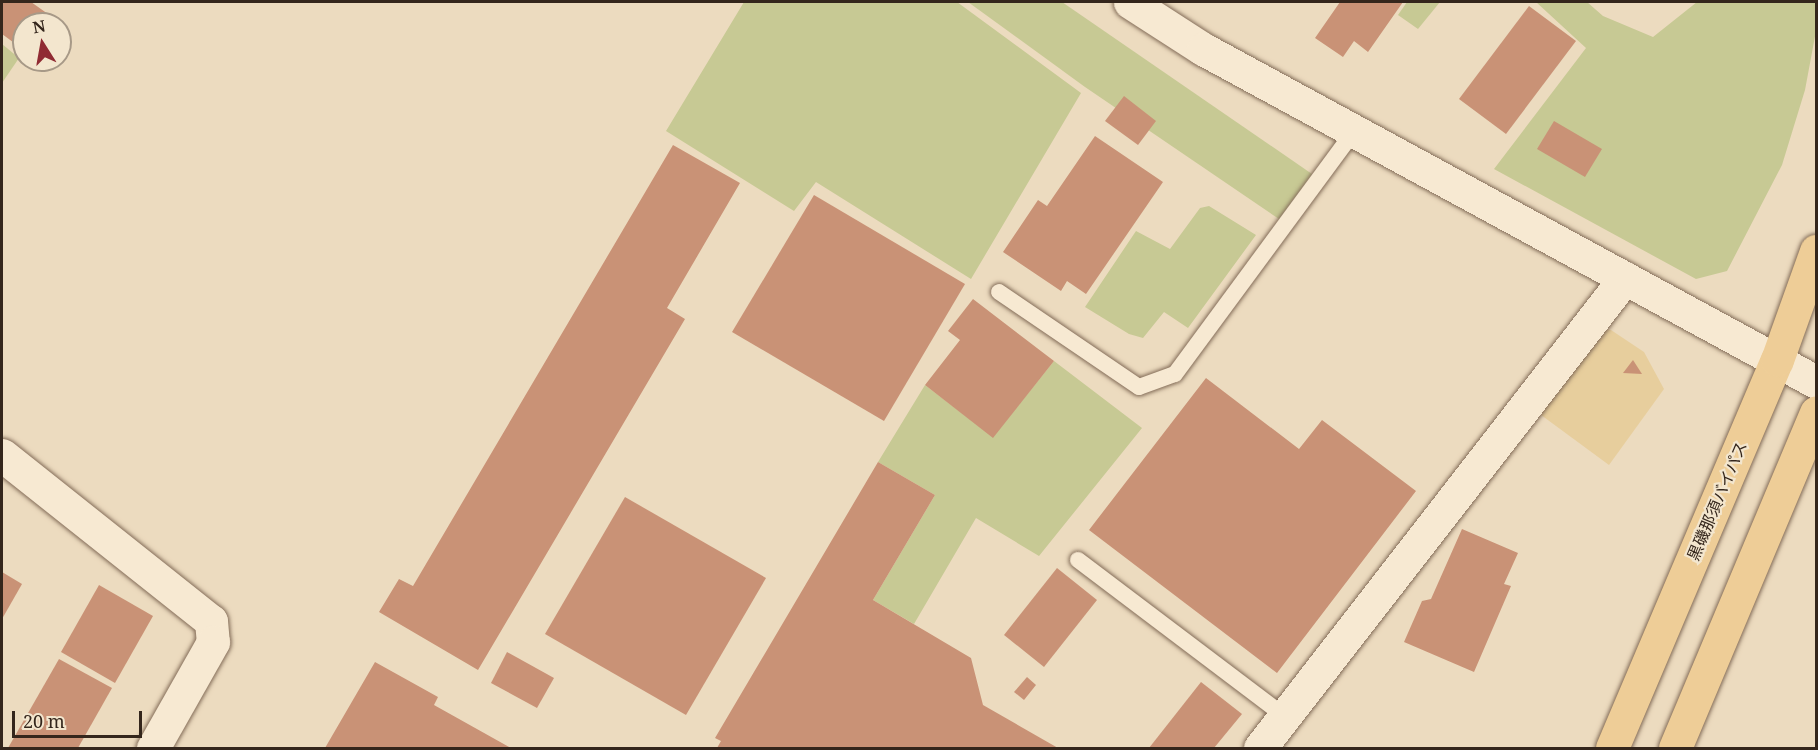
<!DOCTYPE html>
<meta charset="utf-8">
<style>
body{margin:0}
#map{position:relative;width:1818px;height:750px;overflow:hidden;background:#ecdbbf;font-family:"Noto Serif","Noto Sans JP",serif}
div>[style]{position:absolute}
.green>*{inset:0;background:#c7c994}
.sand>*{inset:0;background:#e7ce9d}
.building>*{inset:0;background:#c99276}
.roads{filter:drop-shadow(0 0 2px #836c58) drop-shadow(0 0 2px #836c58)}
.service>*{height:16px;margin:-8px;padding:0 8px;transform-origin:8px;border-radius:8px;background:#f7e9d2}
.minor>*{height:33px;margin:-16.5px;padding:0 16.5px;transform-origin:16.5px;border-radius:16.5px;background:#f7e9d2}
.tertiary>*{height:33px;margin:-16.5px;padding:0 16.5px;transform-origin:16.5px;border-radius:16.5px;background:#f7e9d2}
.primary>*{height:33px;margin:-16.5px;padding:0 16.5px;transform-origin:16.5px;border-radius:16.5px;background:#eecd97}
span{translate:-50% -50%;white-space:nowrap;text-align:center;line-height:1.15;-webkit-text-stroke:4.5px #f3e6ce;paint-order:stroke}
.street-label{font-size:16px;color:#34261c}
.frame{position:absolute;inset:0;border:3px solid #34261c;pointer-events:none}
.north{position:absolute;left:12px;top:12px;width:60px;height:60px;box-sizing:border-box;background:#f3e6ce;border:2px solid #a79987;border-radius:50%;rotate:349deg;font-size:16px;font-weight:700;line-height:24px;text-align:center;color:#34261c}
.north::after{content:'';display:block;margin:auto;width:21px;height:27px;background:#902b33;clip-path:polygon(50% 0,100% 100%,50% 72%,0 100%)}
.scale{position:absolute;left:12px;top:711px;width:130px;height:27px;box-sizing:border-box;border:3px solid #34261c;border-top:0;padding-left:8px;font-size:18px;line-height:21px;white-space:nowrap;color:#34261c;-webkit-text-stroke:4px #f3e6ce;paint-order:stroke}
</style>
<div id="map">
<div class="green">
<i style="clip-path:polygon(744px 2px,957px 2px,1081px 93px,971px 279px,816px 182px,794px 211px,666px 131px)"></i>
<i style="clip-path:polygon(968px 2px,1062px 2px,1312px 174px,1279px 219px,1085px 87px)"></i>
<i style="clip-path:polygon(1407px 2px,1440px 2px,1418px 29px,1398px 15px)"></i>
<i style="clip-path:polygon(1536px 2px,1587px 2px,1603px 16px,1653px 37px,1697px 2px,1816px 2px,1816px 31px,1805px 90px,1782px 165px,1727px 271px,1696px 279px,1494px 169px,1586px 48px)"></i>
<i style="clip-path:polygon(2px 44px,19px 58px,2px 83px)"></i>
<i style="clip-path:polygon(1209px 206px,1256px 235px,1188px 328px,1164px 312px,1143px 338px,1129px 334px,1085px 307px,1136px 231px,1170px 249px,1200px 208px)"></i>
<i style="clip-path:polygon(1054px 361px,1142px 428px,1039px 556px,976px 518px,914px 624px,873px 600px,935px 495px,878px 462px,925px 385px,993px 437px)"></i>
</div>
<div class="sand">
<i style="clip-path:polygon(1603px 329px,1611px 330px,1644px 352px,1664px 389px,1609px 465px,1537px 412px)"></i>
</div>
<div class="building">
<i style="clip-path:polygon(2px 2px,31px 2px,48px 14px,40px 24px,24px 24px,21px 48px,2px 34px)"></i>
<i style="clip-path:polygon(1340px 2px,1403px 2px,1368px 52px,1354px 41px,1343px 57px,1315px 38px)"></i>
<i style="clip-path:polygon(1529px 6px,1576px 41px,1506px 134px,1459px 99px)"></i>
<i style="clip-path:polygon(1124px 96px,1156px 121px,1138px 145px,1105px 121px)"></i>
<i style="clip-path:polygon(1554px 121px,1602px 149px,1585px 177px,1537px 149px)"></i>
<i style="clip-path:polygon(1095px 136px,1163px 182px,1086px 294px,1067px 281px,1061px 291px,1003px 252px,1038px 200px,1047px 206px)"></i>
<i style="clip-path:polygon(673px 145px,740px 183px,667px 308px,685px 319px,478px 670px,379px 612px,399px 579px,413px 586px)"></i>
<i style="clip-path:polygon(814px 195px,965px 284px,884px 421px,732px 332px)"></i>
<i style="clip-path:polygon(973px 299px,1054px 361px,993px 438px,925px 385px,960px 340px,948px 331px)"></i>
<i style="clip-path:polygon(1633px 360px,1642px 374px,1623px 373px)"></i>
<i style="clip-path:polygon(1206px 378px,1299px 449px,1322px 420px,1416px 491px,1277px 673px,1089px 530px)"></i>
<i style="clip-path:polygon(878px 462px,935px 495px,873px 600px,971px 658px,983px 705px,1058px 748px,717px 748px,721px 741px,715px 738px)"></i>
<i style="clip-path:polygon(625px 497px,766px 578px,686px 715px,545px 634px)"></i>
<i style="clip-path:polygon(1462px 529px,1518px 553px,1504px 584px,1511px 586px,1474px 672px,1404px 642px,1422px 601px,1431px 599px)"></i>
<i style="clip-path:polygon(1057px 568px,1097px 600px,1044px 667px,1004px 635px)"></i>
<i style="clip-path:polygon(2px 572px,22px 584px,2px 619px)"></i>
<i style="clip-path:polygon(99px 585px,153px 616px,115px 683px,61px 652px)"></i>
<i style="clip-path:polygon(507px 652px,554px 678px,537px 708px,491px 683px)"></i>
<i style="clip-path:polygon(59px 659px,112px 688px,78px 748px,8px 748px)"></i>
<i style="clip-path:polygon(375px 662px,438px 697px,434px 705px,511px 748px,325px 748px)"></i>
<i style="clip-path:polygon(1027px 677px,1036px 685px,1024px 700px,1014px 692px)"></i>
<i style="clip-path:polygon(1201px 682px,1242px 714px,1214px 748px,1149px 748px)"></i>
</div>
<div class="roads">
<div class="service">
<i style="left:999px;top:292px;width:169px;rotate:34.2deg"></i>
<i style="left:1139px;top:387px;width:38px;rotate:-20deg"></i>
<i style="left:1175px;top:374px;width:302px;rotate:-53.6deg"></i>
<i style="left:1078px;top:560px;width:258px;rotate:37.1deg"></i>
</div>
<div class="minor">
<i style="left:2px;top:455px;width:267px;rotate:38.5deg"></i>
<i style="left:211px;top:621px;width:21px;rotate:85deg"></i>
<i style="left:213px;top:642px;width:122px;rotate:119.5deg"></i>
<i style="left:1260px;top:748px;width:595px;rotate:-52.17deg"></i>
</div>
<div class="tertiary">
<i style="left:1130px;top:2px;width:87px;rotate:32.8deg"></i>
<i style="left:1203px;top:49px;width:698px;rotate:28.51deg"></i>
</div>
<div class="primary">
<i style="left:1612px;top:748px;width:422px;rotate:-67deg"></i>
<i style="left:1777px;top:360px;width:116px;rotate:-70.3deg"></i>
<i style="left:1675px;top:748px;width:364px;rotate:-67.2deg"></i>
</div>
</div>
<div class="street-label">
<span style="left:1717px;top:501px;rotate:-67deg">黒磯那須バイパス</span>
</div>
<div class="frame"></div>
<div class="north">N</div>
<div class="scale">20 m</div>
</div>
